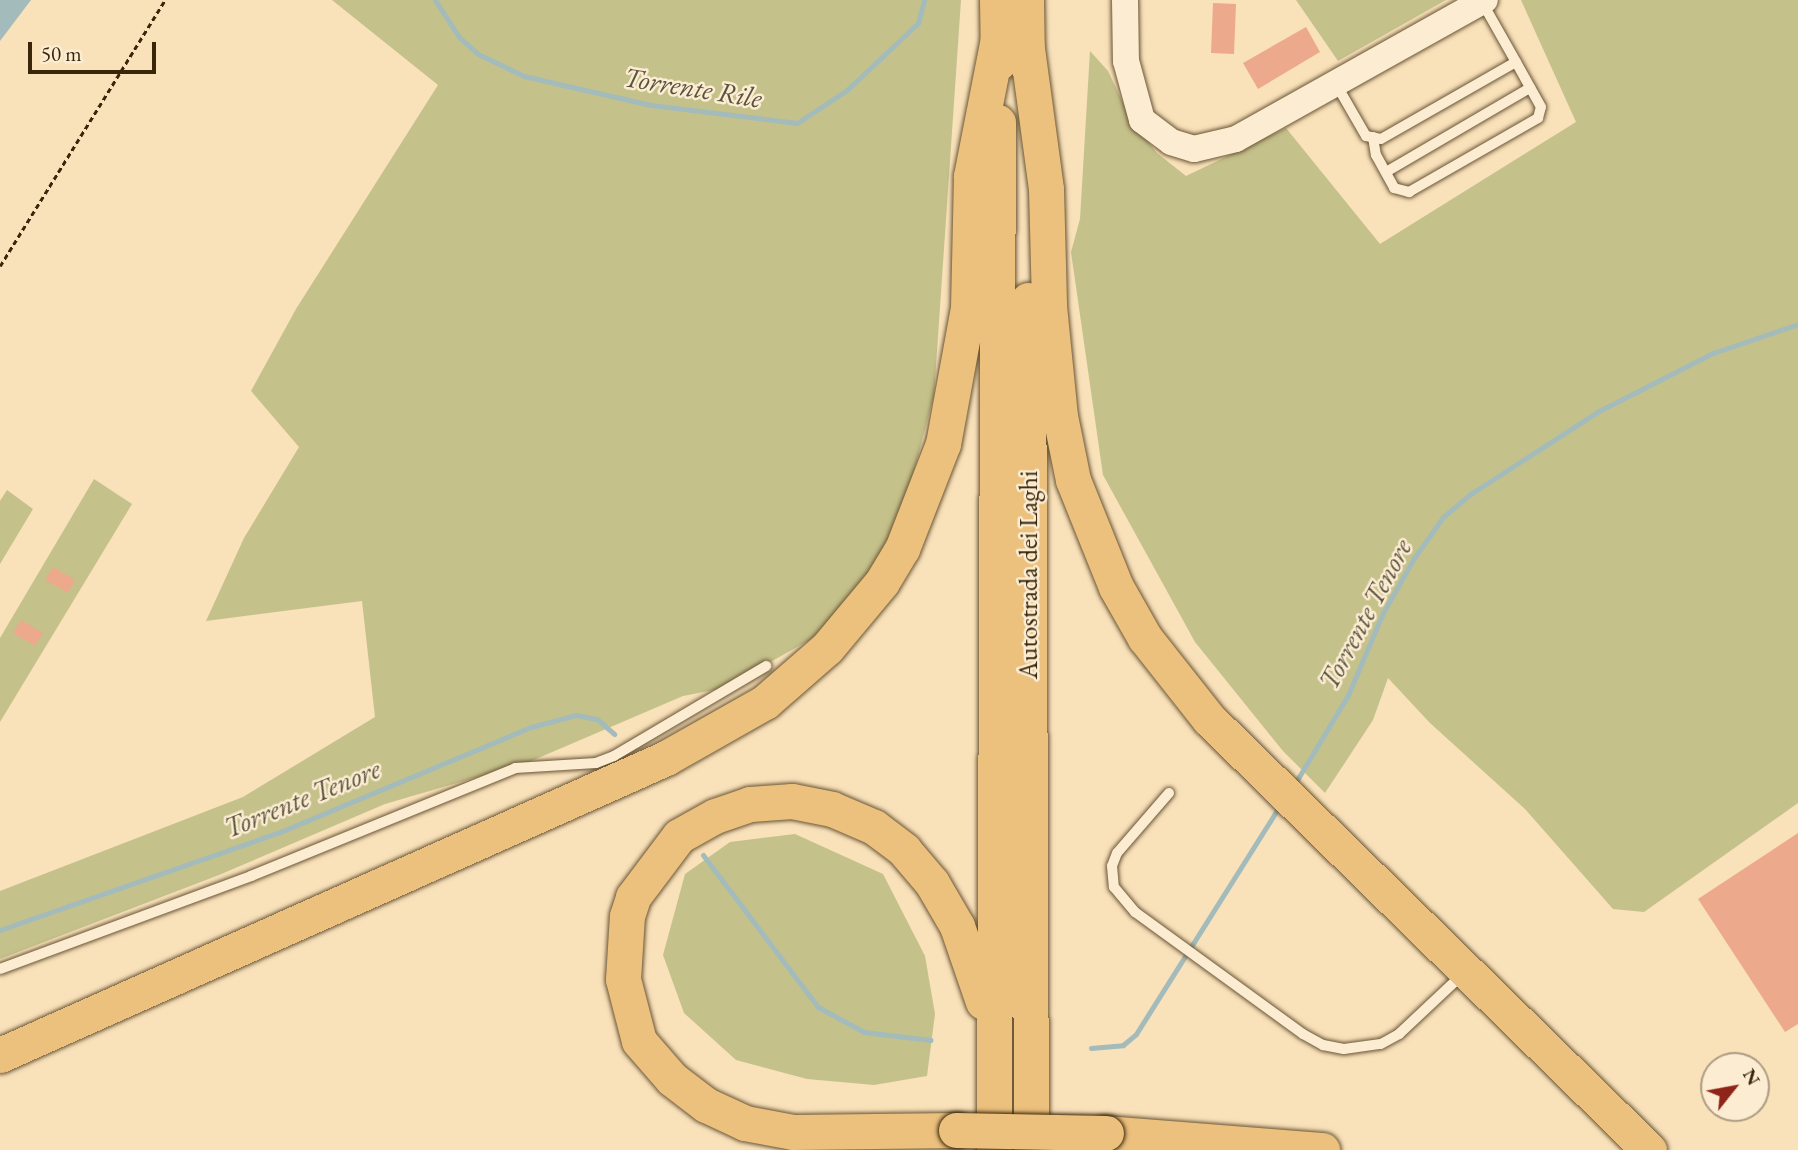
<!DOCTYPE html>
<style>
body{margin:0}
#map{position:relative;width:1798px;height:1150px;overflow:hidden;background:#f9e1ba;font-family:"EB Garamond",serif}
div>[style]{position:absolute}
.green>*{inset:0;background:#c5c18b}
.water>*{inset:0;background:#a3bbbb}
.stream>*{height:5px;margin:-2.5px;padding:0 2.5px;transform-origin:2.5px;border-radius:2.5px;background:#a3bbbb}
.building>*{inset:0;background:#eca98c}
.path>*{height:2.5px;margin-top:-1.25px;transform-origin:0;background:repeating-linear-gradient(90deg,#392609 0 5px,transparent 0 8.5px)}
.roads{filter:drop-shadow(0 0 2px #695535) drop-shadow(0 0 2px #695535)}
.lane>*{height:10px;margin:-5px;padding:0 5px;transform-origin:5px;border-radius:5px;background:#fbecd2}
.secondary>*{height:26px;margin:-13px;padding:0 13px;transform-origin:13px;border-radius:13px;background:#fbecd2}
.highway>*{height:35px;margin:-17.5px;padding:0 17.5px;transform-origin:17.5px;border-radius:17.5px;background:#ecc07d}
.bridges{filter:drop-shadow(0 0 2px #392609) drop-shadow(0 0 2px #392609)}
.highway-bridge>*{height:35px;margin:-17.5px;padding:0 17.5px;transform-origin:17.5px;border-radius:17.5px;background:#ecc07d}
span{translate:-50% -50%;white-space:nowrap;text-align:center;line-height:1.15;-webkit-text-stroke:5px #fbecd2;paint-order:stroke}
.street-label{font-size:26px;color:#392609}
.water-label{font-size:28px;color:#59533e;font-style:italic}
.north{position:absolute;left:1700px;top:1052px;width:70px;height:70px;box-sizing:border-box;background:#fbecd2;border:2px solid #ad9d82;border-radius:50%;rotate:59deg;font-size:19px;font-weight:700;line-height:28px;text-align:center;color:#392609}
.north::after{content:'';display:block;margin:auto;width:24px;height:32px;background:#8f2418;clip-path:polygon(50% 0,100% 100%,50% 72%,0 100%)}
.scale{position:absolute;left:28px;top:42px;width:128px;height:32px;box-sizing:border-box;border:4px solid #392609;border-top:0;padding-left:9px;font-size:21px;line-height:24px;white-space:nowrap;color:#392609;-webkit-text-stroke:5px #fbecd2;paint-order:stroke}
</style>
<div id="map">
<div class="green">
<i style="clip-path:polygon(332px 0,961px 0,934px 395px,898px 532px,829px 629px,724px 688px,683px 696px,529px 762px,385px 804px,219px 875px,0 959px,0 891px,243px 797px,375px 717px,362px 601px,206px 621px,244px 538px,299px 447px,251px 391px,296px 309px,438px 85px)"></i>
<i style="clip-path:polygon(1296px 0,1446px 0,1338px 61px)"></i>
<i style="clip-path:polygon(1521px 0,1798px 0,1798px 803px,1644px 912px,1613px 909px,1525px 809px,1430px 723px,1388px 678px,1373px 720px,1325px 793px,1283px 751px,1195px 642px,1103px 475px,1071px 252px,1080px 219px,1090px 51px,1108px 71px,1132px 122px,1157px 153px,1186px 176px,1286px 128px,1380px 244px,1576px 122px)"></i>
<i style="clip-path:polygon(94px 479px,132px 504px,0 722px,0 638px)"></i>
<i style="clip-path:polygon(7px 490px,33px 509px,0 564px,0 501px)"></i>
<i style="clip-path:polygon(795px 834px,883px 874px,925px 956px,935px 1014px,927px 1076px,874px 1085px,807px 1079px,736px 1060px,684px 1013px,663px 955px,685px 874px,730px 842px)"></i>
</div>
<div class="water">
<i style="clip-path:polygon(0 0,31px 0,0 41px)"></i>
</div>
<div class="stream">
<i style="left:435px;top:0;width:44px;rotate:57deg"></i>
<i style="left:459px;top:37px;width:25px;rotate:42deg"></i>
<i style="left:478px;top:54px;width:51px;rotate:25.6deg"></i>
<i style="left:524px;top:76px;width:130px;rotate:12.9deg"></i>
<i style="left:651px;top:105px;width:147px;rotate:7deg"></i>
<i style="left:797px;top:123px;width:60px;rotate:-33.4deg"></i>
<i style="left:847px;top:90px;width:98px;rotate:-43.3deg"></i>
<i style="left:918px;top:23px;width:24px;rotate:-75deg"></i>
<i style="left:1294px;top:785px;width:105px;rotate:-59deg"></i>
<i style="left:1348px;top:695px;width:89px;rotate:-66.9deg"></i>
<i style="left:1383px;top:613px;width:63px;rotate:-60.6deg"></i>
<i style="left:1414px;top:558px;width:50px;rotate:-54.7deg"></i>
<i style="left:1443px;top:517px;width:38px;rotate:-40deg"></i>
<i style="left:1472px;top:493px;width:149px;rotate:-32.9deg"></i>
<i style="left:1597px;top:412px;width:130px;rotate:-27deg"></i>
<i style="left:1713px;top:353px;width:90px;rotate:-18.8deg"></i>
<i style="left:703px;top:855px;width:191px;rotate:52.9deg"></i>
<i style="left:818px;top:1007px;width:52px;rotate:28.5deg"></i>
<i style="left:864px;top:1032px;width:67px;rotate:6.8deg"></i>
<i style="left:0;top:930px;width:297px;rotate:-19.3deg"></i>
<i style="left:280px;top:832px;width:272px;rotate:-22.7deg"></i>
<i style="left:531px;top:727px;width:47px;rotate:-14.9deg"></i>
<i style="left:576px;top:715px;width:21px;rotate:11deg"></i>
<i style="left:597px;top:719px;width:23px;rotate:41deg"></i>
<i style="left:1091px;top:1048px;width:32px;rotate:-5deg"></i>
<i style="left:1123px;top:1045px;width:17px;rotate:-40deg"></i>
<i style="left:1136px;top:1034px;width:271px;rotate:-57.8deg"></i>
</div>
<div class="building">
<i style="clip-path:polygon(1213px 3px,1236px 4px,1234px 54px,1211px 53px)"></i>
<i style="clip-path:polygon(1306px 27px,1320px 52px,1258px 89px,1243px 63px)"></i>
<i style="clip-path:polygon(53px 567px,75px 580px,68px 593px,45px 580px)"></i>
<i style="clip-path:polygon(21px 620px,43px 633px,35px 646px,13px 633px)"></i>
<i style="clip-path:polygon(1798px 833px,1798px 1024px,1785px 1032px,1698px 899px)"></i>
</div>
<div class="path">
<i style="left:0;top:266px;width:313px;rotate:-58.2deg"></i>
</div>
<div class="roads">
<div class="lane">
<i style="left:1336px;top:84px;width:60px;rotate:60deg"></i>
<i style="left:1366px;top:136px;width:15px;rotate:11deg"></i>
<i style="left:1381px;top:139px;width:155px;rotate:-29.7deg"></i>
<i style="left:1516px;top:62px;width:69px;rotate:-119.5deg"></i>
<i style="left:1373px;top:137px;width:18px;rotate:81deg"></i>
<i style="left:1376px;top:155px;width:38px;rotate:61deg"></i>
<i style="left:1394px;top:188px;width:16px;rotate:15deg"></i>
<i style="left:1409px;top:192px;width:149px;rotate:-29.8deg"></i>
<i style="left:1538px;top:118px;width:11px;rotate:-75deg"></i>
<i style="left:1541px;top:107px;width:51px;rotate:-119.1deg"></i>
<i style="left:1386px;top:172px;width:167px;rotate:-30.3deg"></i>
<i style="left:1169px;top:793px;width:79px;rotate:130.9deg"></i>
<i style="left:1117px;top:853px;width:14px;rotate:111deg"></i>
<i style="left:1112px;top:866px;width:21px;rotate:85deg"></i>
<i style="left:1114px;top:887px;width:33px;rotate:50deg"></i>
<i style="left:1135px;top:912px;width:208px;rotate:36deg"></i>
<i style="left:1303px;top:1034px;width:23px;rotate:29deg"></i>
<i style="left:1323px;top:1045px;width:21px;rotate:11deg"></i>
<i style="left:1344px;top:1049px;width:37px;rotate:-8deg"></i>
<i style="left:1381px;top:1044px;width:21px;rotate:-29deg"></i>
<i style="left:1399px;top:1034px;width:88px;rotate:-43.2deg"></i>
<i style="left:0;top:969px;width:268px;rotate:-20.3deg"></i>
<i style="left:251px;top:876px;width:285px;rotate:-22.2deg"></i>
<i style="left:515px;top:768px;width:81px;rotate:-3.5deg"></i>
<i style="left:596px;top:763px;width:19px;rotate:-21deg"></i>
<i style="left:614px;top:756px;width:177px;rotate:-30.6deg"></i>
</div>
<div class="secondary">
<i style="left:1125px;top:0;width:61px;rotate:89.1deg"></i>
<i style="left:1126px;top:61px;width:61px;rotate:74.8deg"></i>
<i style="left:1142px;top:120px;width:36px;rotate:37deg"></i>
<i style="left:1171px;top:142px;width:24px;rotate:17deg"></i>
<i style="left:1194px;top:149px;width:43px;rotate:-13.4deg"></i>
<i style="left:1236px;top:139px;width:285px;rotate:-29.2deg"></i>
</div>
<div class="highway">
<i style="left:997px;top:0;width:63px;rotate:89.1deg"></i>
<i style="left:1026px;top:0;width:65px;rotate:89.1deg"></i>
<i style="left:1026px;top:41px;width:149px;rotate:82.3deg"></i>
<i style="left:1046px;top:189px;width:117px;rotate:88.5deg"></i>
<i style="left:1049px;top:306px;width:111px;rotate:84.3deg"></i>
<i style="left:1060px;top:416px;width:65px;rotate:78.5deg"></i>
<i style="left:1073px;top:480px;width:115px;rotate:68.1deg"></i>
<i style="left:1116px;top:587px;width:59px;rotate:60.4deg"></i>
<i style="left:1145px;top:638px;width:103px;rotate:51.7deg"></i>
<i style="left:1209px;top:719px;width:616px;rotate:44.41deg"></i>
<i style="left:1028px;top:300px;width:850px;rotate:89.8deg"></i>
<i style="left:0;top:1055px;width:729px;rotate:-24.03deg"></i>
<i style="left:666px;top:758px;width:114px;rotate:-29.5deg"></i>
<i style="left:765px;top:702px;width:82px;rotate:-41.1deg"></i>
<i style="left:827px;top:648px;width:86px;rotate:-50.2deg"></i>
<i style="left:882px;top:582px;width:39px;rotate:-59deg"></i>
<i style="left:902px;top:549px;width:113px;rotate:-68.7deg"></i>
<i style="left:943px;top:444px;width:138px;rotate:-79.6deg"></i>
<i style="left:968px;top:308px;width:132px;rotate:-88.7deg"></i>
<i style="left:971px;top:176px;width:140px;rotate:-78.9deg"></i>
<i style="left:956px;top:1130px;width:163px;rotate:179.3deg"></i>
<i style="left:793px;top:1132px;width:49px;rotate:-169.4deg"></i>
<i style="left:745px;top:1123px;width:43px;rotate:-155.2deg"></i>
<i style="left:706px;top:1105px;width:43px;rotate:-142.6deg"></i>
<i style="left:672px;top:1079px;width:50px;rotate:-131deg"></i>
<i style="left:639px;top:1041px;width:64px;rotate:-104.5deg"></i>
<i style="left:623px;top:979px;width:63px;rotate:-86.4deg"></i>
<i style="left:627px;top:916px;width:20px;rotate:-72deg"></i>
<i style="left:633px;top:897px;width:76px;rotate:-53deg"></i>
<i style="left:679px;top:836px;width:41px;rotate:-29.1deg"></i>
<i style="left:715px;top:816px;width:37px;rotate:-19deg"></i>
<i style="left:750px;top:804px;width:42px;rotate:-4.1deg"></i>
<i style="left:792px;top:801px;width:41px;rotate:11.3deg"></i>
<i style="left:832px;top:809px;width:46px;rotate:23.2deg"></i>
<i style="left:874px;top:827px;width:38px;rotate:37deg"></i>
<i style="left:904px;top:850px;width:43px;rotate:49.7deg"></i>
<i style="left:932px;top:883px;width:50px;rotate:59.8deg"></i>
<i style="left:957px;top:926px;width:80px;rotate:71.1deg"></i>
<i style="left:1106px;top:1133px;width:217px;rotate:4.5deg"></i>
<i style="left:994px;top:1150px;width:1028px;rotate:-89.78deg"></i>
</div>
</div>
<div class="bridges">
<div class="highway-bridge">
<i style="left:956px;top:1130px;width:150px;rotate:1.1deg"></i>
</div>
</div>
<div class="street-label">
<span style="left:1029px;top:575px;rotate:-90deg">Autostrada dei Laghi</span>
</div>
<div class="water-label">
<span style="left:693px;top:87px;rotate:9deg">Torrente Rile</span>
<span style="left:1365px;top:614px;rotate:-62deg">Torrente Tenore</span>
<span style="left:302px;top:798px;rotate:-22deg">Torrente Tenore</span>
</div>
<div class="north">N</div>
<div class="scale">50 m</div>
</div>
